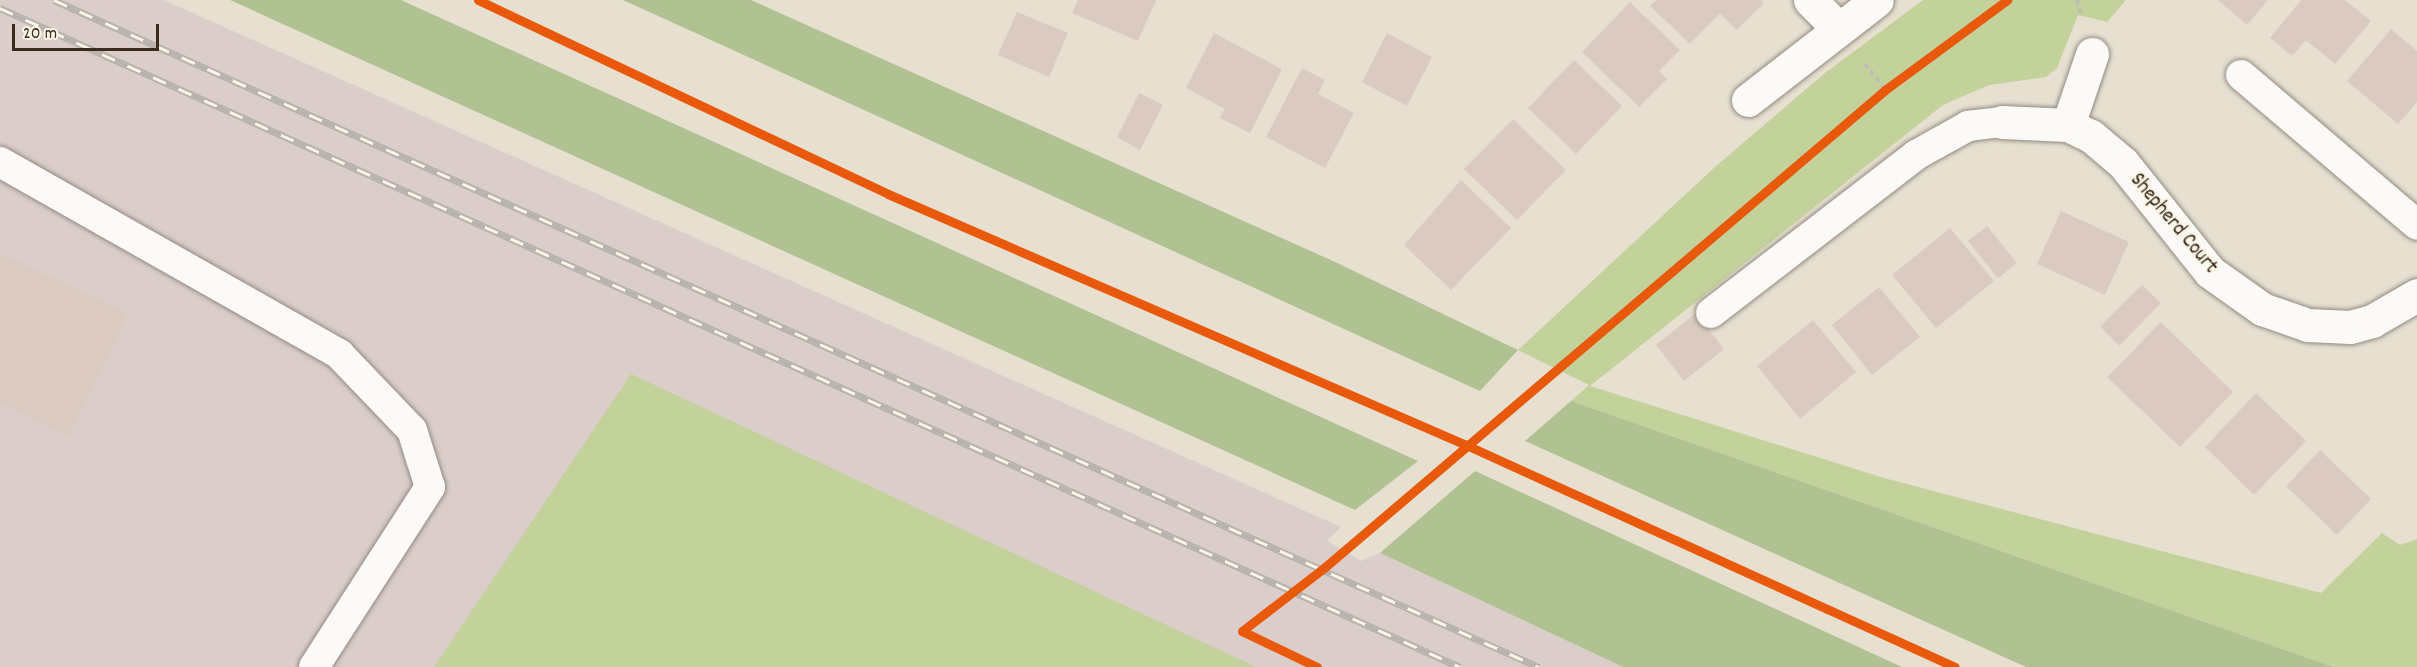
<!DOCTYPE html>
<style>
body{margin:0}
#map{position:relative;width:2417px;height:667px;overflow:hidden;background:#e7e0d0;font-family:Dekko,sans-serif}
div>[style]{position:absolute}
.industrial>*{inset:0;background:#dbcdca}
.green>*{inset:0;background:#c3d19a}
.forest>*{inset:0;background:#b1c292}
.building>*{inset:0;background:#dacabf}
.path>*{height:4px;margin-top:-2px;transform-origin:0;background:repeating-linear-gradient(90deg,#bebbb7 0 4.5px,transparent 0 9px)}
.roads{filter:drop-shadow(0 0 2px #928b81) drop-shadow(0 0 2px #928b81)}
.lane>*{height:30px;margin:-15px;padding:0 15px;transform-origin:15px;border-radius:15px;background:#fbfaf8}
.street>*{height:33px;margin:-16.5px;padding:0 16.5px;transform-origin:16.5px;border-radius:16.5px;background:#fbfaf8}
.rail>*{height:7px;margin-top:-3.5px;transform-origin:0;background:repeating-linear-gradient(90deg,#fcf5e5 0 14px,#b6b3af 0 28px);box-sizing:border-box;border-block:2px solid #b6b3af}
.cycleway>*{height:9px;margin:-4.5px;padding:0 4.5px;transform-origin:4.5px;border-radius:4.5px;background:#e8590c}
span{translate:-50% -50%;white-space:nowrap;text-align:center;line-height:1.15;-webkit-text-stroke:4.5px #fcf5e5;paint-order:stroke}
.street-label{font-size:21px;color:#3b2a1e}
.scale{position:absolute;left:12px;top:24px;width:147px;height:27px;box-sizing:border-box;border:3px solid #3b2a1e;border-top:0;padding-left:8px;font-size:18px;line-height:21px;white-space:nowrap;color:#3b2a1e;-webkit-text-stroke:4px #fcf5e5;paint-order:stroke}
</style>
<div id="map">
<div class="industrial">
<i style="clip-path:polygon(0 0,164px 0,1341px 527px,1327px 541px,1361px 561px,1380px 553px,1623px 667px,0 667px)"></i>
</div>
<div class="green">
<i style="clip-path:polygon(1923px 0,2126px 0,2107px 22px,2078px 15px,2057px 68px,2046px 77px,1989px 85px,1943px 105px,1590px 386px,1884px 478px,2321px 593px,2382px 533px,2400px 545px,2417px 539px,2417px 667px,2334px 667px,1571px 401px,1589px 385px,1518px 350px,1716px 166px,1825px 73px)"></i>
<i style="clip-path:polygon(631px 374px,1256px 667px,434px 667px)"></i>
</div>
<div class="forest">
<i style="clip-path:polygon(230px 0,401px 0,1418px 461px,1355px 510px)"></i>
<i style="clip-path:polygon(623px 0,751px 0,1333px 261px,1518px 350px,1480px 391px)"></i>
<i style="clip-path:polygon(1571px 401px,2334px 667px,2026px 667px,1525px 441px)"></i>
<i style="clip-path:polygon(1475px 471px,1902px 667px,1623px 667px,1380px 553px)"></i>
</div>
<div class="building">
<i style="clip-path:polygon(1078px 0,1156px 0,1138px 41px,1072px 13px)"></i>
<i style="clip-path:polygon(1656px 0,1761px 0,1764px 3px,1737px 30px,1720px 13px,1690px 44px,1650px 6px)"></i>
<i style="clip-path:polygon(2218px 0,2268px 0,2247px 25px)"></i>
<i style="clip-path:polygon(2301px 0,2345px 0,2371px 21px,2335px 64px,2306px 40px,2292px 56px,2270px 38px)"></i>
<i style="clip-path:polygon(1630px 2px,1680px 50px,1659px 71px,1667px 79px,1639px 107px,1582px 52px)"></i>
<i style="clip-path:polygon(1017px 12px,1068px 33px,1049px 77px,998px 55px)"></i>
<i style="clip-path:polygon(2391px 29px,2417px 51px,2417px 102px,2398px 124px,2347px 81px)"></i>
<i style="clip-path:polygon(1214px 33px,1282px 69px,1250px 133px,1220px 118px,1225px 109px,1186px 88px)"></i>
<i style="clip-path:polygon(1387px 33px,1432px 57px,1407px 106px,1362px 82px)"></i>
<i style="clip-path:polygon(1574px 60px,1622px 106px,1576px 154px,1528px 108px)"></i>
<i style="clip-path:polygon(1302px 68px,1325px 80px,1318px 94px,1354px 113px,1325px 168px,1266px 137px)"></i>
<i style="clip-path:polygon(1139px 93px,1163px 105px,1140px 150px,1117px 137px)"></i>
<i style="clip-path:polygon(1513px 119px,1566px 170px,1517px 220px,1464px 169px)"></i>
<i style="clip-path:polygon(1461px 180px,1511px 228px,1451px 290px,1404px 245px)"></i>
<i style="clip-path:polygon(2061px 211px,2129px 242px,2105px 295px,2037px 264px)"></i>
<i style="clip-path:polygon(1987px 226px,2017px 263px,1998px 278px,1968px 241px)"></i>
<i style="clip-path:polygon(1950px 228px,1994px 281px,1936px 328px,1892px 275px)"></i>
<i style="clip-path:polygon(0 253px,128px 314px,69px 436px,0 403px)"></i>
<i style="clip-path:polygon(2142px 285px,2161px 303px,2119px 346px,2100px 327px)"></i>
<i style="clip-path:polygon(1879px 287px,1920px 337px,1872px 375px,1832px 325px)"></i>
<i style="clip-path:polygon(1696px 313px,1724px 349px,1684px 381px,1656px 345px)"></i>
<i style="clip-path:polygon(1813px 320px,1856px 372px,1800px 419px,1757px 366px)"></i>
<i style="clip-path:polygon(2161px 322px,2233px 392px,2180px 447px,2107px 377px)"></i>
<i style="clip-path:polygon(2256px 393px,2306px 441px,2254px 495px,2205px 447px)"></i>
<i style="clip-path:polygon(2320px 450px,2371px 499px,2337px 535px,2286px 486px)"></i>
</div>
<div class="path">
<i style="left:2077px;top:0;width:15px;rotate:74deg"></i>
<i style="left:1865px;top:64px;width:33px;rotate:52deg"></i>
</div>
<div class="roads">
<div class="lane">
<i style="left:2241px;top:75px;width:231px;rotate:40.4deg"></i>
<i style="left:0;top:162px;width:390px;rotate:29.5deg"></i>
<i style="left:339px;top:354px;width:105px;rotate:46.2deg"></i>
<i style="left:412px;top:430px;width:60px;rotate:72.5deg"></i>
<i style="left:430px;top:487px;width:214px;rotate:122.8deg"></i>
<i style="left:1711px;top:313px;width:259px;rotate:-37.6deg"></i>
<i style="left:1916px;top:155px;width:60px;rotate:-29.1deg"></i>
<i style="left:1968px;top:126px;width:34px;rotate:-7deg"></i>
</div>
<div class="street">
<i style="left:1810px;top:0;width:41px;rotate:45deg"></i>
<i style="left:1748px;top:100px;width:163px;rotate:-37.8deg"></i>
<i style="left:2002px;top:122px;width:66px;rotate:2.6deg"></i>
<i style="left:2068px;top:125px;width:25px;rotate:26deg"></i>
<i style="left:2091px;top:136px;width:42px;rotate:40.2deg"></i>
<i style="left:2123px;top:163px;width:139px;rotate:51.4deg"></i>
<i style="left:2210px;top:272px;width:64px;rotate:35.4deg"></i>
<i style="left:2262px;top:309px;width:49px;rotate:19.2deg"></i>
<i style="left:2308px;top:325px;width:42px;rotate:2.7deg"></i>
<i style="left:2350px;top:327px;width:23px;rotate:-15deg"></i>
<i style="left:2372px;top:321px;width:52px;rotate:-30deg"></i>
<i style="left:2068px;top:125px;width:75px;rotate:-71.3deg"></i>
</div>
</div>
<div class="rail">
<i style="left:54px;top:0;width:1628px;rotate:24.19deg"></i>
<i style="left:0;top:8px;width:1602px;rotate:24.29deg"></i>
</div>
<div class="cycleway">
<i style="left:478px;top:0;width:454px;rotate:25.3deg"></i>
<i style="left:888px;top:194px;width:628px;rotate:23.46deg"></i>
<i style="left:1464px;top:444px;width:539px;rotate:24.43deg"></i>
<i style="left:1317px;top:667px;width:83px;rotate:-154.4deg"></i>
<i style="left:1242px;top:631px;width:105px;rotate:-37.6deg"></i>
<i style="left:1325px;top:567px;width:736px;rotate:-40.42deg"></i>
<i style="left:1885px;top:90px;width:152px;rotate:-36.4deg"></i>
</div>
<div class="street-label">
<span style="left:2173px;top:224px;rotate:50deg">Shepherd Court</span>
</div>
<div class="scale">20 m</div>
</div>
